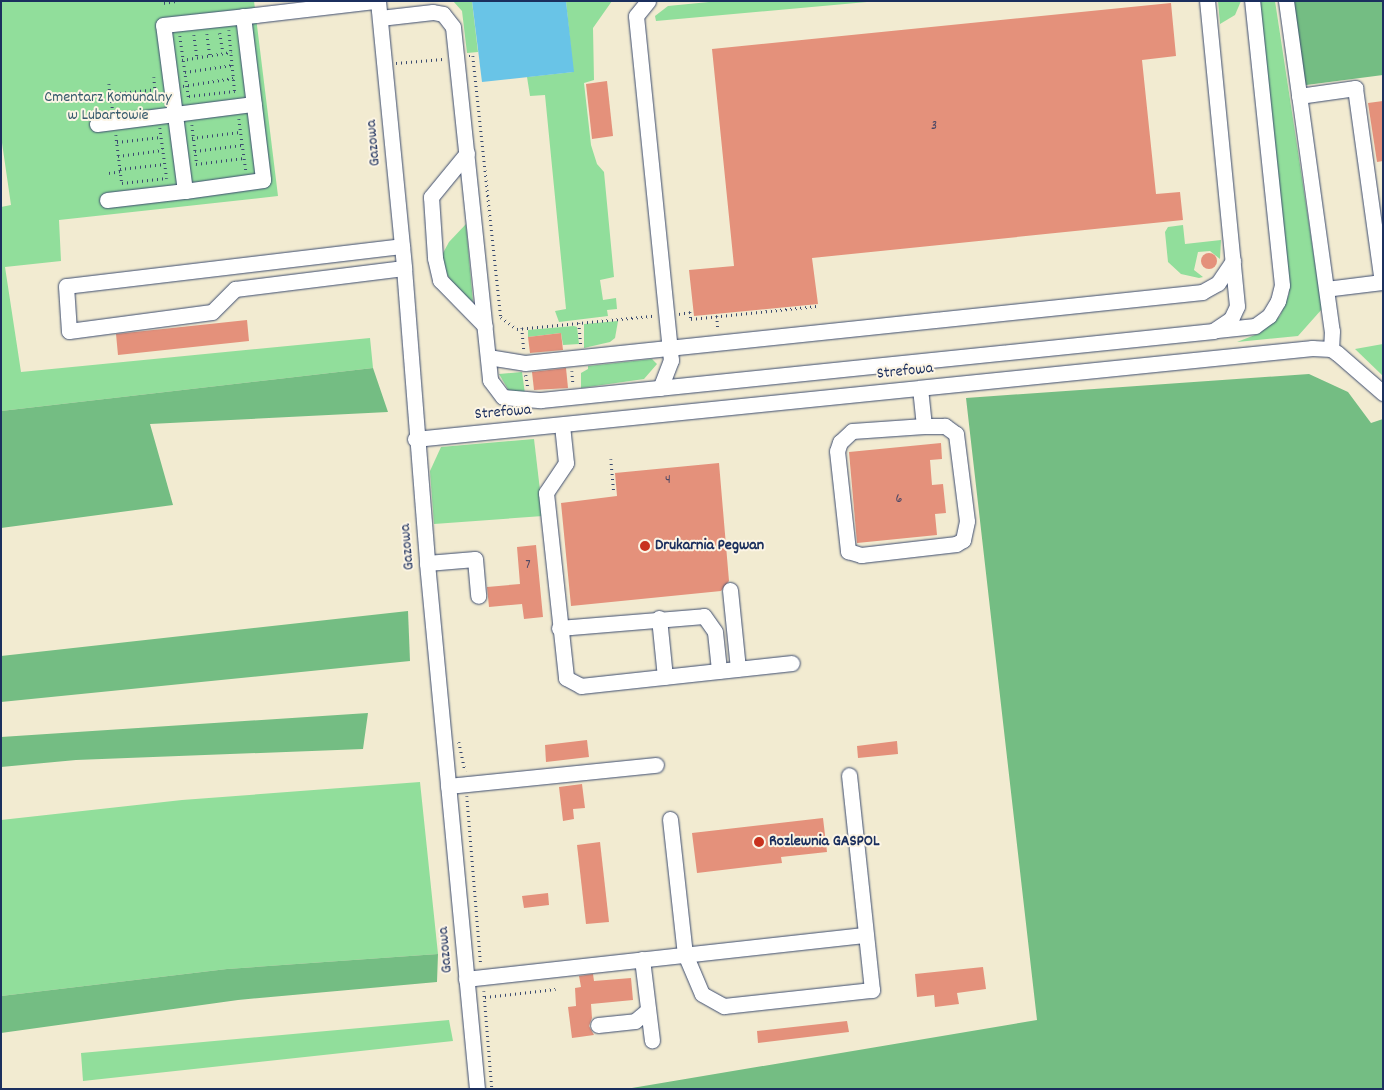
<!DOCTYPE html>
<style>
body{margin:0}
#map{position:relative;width:1384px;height:1090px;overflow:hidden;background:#f2ebd1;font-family:Dekko,sans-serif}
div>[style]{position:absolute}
.green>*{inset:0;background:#91de9b}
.forest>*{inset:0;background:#74bd83}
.water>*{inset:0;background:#69c4e7}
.building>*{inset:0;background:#e4917b}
.round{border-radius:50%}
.path>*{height:2.5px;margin-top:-1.25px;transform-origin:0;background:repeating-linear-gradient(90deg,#3b4b6f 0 1px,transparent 0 5px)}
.roads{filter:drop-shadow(0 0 1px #3b4b6f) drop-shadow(0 0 1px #3b4b6f)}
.minor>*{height:15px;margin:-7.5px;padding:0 7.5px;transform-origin:7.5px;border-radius:7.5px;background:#fff}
.dots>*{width:14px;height:14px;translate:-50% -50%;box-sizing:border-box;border:2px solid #fcf5e5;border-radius:50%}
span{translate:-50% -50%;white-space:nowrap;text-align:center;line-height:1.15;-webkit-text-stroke:4px #fcf5e5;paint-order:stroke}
.number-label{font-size:14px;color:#4d4865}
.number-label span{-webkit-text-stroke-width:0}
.park-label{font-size:16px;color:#385b6d}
.street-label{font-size:16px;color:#1b2f5e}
.poi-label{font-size:16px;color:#1b2f5e;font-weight:700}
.left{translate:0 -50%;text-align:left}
.frame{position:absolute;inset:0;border:2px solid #1b2f5e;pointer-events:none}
</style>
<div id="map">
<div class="green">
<i style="clip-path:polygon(1px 1px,254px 1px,278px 196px,59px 220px,61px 261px,5px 267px,21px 372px,370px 338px,373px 368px,1px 411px,1px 207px,11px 205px,1px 136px)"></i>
<i style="clip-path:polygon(453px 1px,472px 1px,478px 52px,467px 53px,462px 11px)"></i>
<i style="clip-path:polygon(566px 1px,612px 1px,593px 28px,594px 80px,584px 83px,591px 145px,597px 164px,604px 172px,614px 277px,600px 280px,603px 300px,616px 298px,617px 309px,607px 310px,608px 316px,559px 322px,555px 311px,566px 309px,545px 95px,530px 96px,527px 77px,573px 72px)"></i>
<i style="clip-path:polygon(719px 1px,878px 1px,656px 21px,655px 16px,668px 6px)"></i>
<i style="clip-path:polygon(1218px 1px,1241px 1px,1235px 15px,1220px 24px)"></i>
<i style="clip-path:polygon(1260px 1px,1275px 1px,1322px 309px,1298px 336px,1237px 342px,1260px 333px,1280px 316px,1289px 294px)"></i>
<i style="clip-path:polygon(466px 224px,473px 302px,456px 290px,443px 267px,443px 253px,449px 242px)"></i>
<i style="clip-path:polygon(1183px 225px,1185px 244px,1221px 240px,1220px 259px,1210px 251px,1198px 252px,1194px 270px,1203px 277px,1199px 278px,1181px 274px,1168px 262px,1165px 232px,1168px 227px)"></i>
<i style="clip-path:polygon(618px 321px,615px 338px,610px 342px,584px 348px,584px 324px)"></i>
<i style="clip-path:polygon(574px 326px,577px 327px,579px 344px,563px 345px,561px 333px,528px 337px,528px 352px,528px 330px)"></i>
<i style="clip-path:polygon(1383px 344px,1383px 376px,1355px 349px)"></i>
<i style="clip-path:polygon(652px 359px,657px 364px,644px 379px,581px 388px,581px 373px,588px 369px,588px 366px)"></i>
<i style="clip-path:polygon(522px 372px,525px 394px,509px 391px,499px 374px)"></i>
<i style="clip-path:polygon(534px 439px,543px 516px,434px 524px,430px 471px,441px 447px)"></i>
<i style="clip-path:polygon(420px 782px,438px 954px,227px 969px,1px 996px,1px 820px,182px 800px)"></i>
<i style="clip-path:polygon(449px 1020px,453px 1041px,83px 1081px,81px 1053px)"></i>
</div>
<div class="forest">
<i style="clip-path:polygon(1280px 1px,1383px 1px,1383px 75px,1291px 87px)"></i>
<i style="clip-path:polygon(373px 368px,388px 412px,150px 424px,173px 505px,1px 528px,1px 411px)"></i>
<i style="clip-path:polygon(1309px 374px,1348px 392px,1371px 423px,1383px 419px,1383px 1089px,626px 1089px,1037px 1020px,966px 398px)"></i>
<i style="clip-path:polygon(408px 611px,410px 661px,1px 702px,1px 656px)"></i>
<i style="clip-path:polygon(368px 713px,363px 749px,76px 760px,1px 767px,1px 737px)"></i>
<i style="clip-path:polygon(438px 954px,437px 982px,238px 1000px,1px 1033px,1px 996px,227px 969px)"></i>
</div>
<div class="water">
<i style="clip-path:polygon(472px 1px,566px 1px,574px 72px,482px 82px)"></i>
</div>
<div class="building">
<i style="clip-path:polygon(1171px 3px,1176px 56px,1142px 60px,1156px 194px,1180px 192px,1183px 220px,812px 258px,818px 304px,694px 316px,689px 270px,734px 266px,712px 49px)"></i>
<i style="clip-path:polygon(607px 81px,613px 136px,592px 139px,586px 84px)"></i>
<i style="clip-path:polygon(1383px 101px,1383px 161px,1377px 162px,1368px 103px)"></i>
<i class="round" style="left:1201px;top:253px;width:16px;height:16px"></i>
<i style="clip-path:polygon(247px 320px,249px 341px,118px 355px,116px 334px)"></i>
<i style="clip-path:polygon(561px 333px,563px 350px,530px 353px,528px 337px)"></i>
<i style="clip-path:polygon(566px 368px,568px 388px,534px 390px,532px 372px)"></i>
<i style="clip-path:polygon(941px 443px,942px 459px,930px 460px,932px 485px,943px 484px,946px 513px,935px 514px,937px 535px,857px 543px,849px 452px)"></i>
<i style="clip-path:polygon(719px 463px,729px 581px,721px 591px,571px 606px,561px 503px,617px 496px,615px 473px)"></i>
<i style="clip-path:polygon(536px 545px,543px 617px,524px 619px,522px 604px,489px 607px,487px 587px,520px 584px,517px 547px)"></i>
<i style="clip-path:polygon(587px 740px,589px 757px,546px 762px,545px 745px)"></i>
<i style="clip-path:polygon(897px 741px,898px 754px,858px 758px,857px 746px)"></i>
<i style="clip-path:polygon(582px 784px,585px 808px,573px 809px,574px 819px,563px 821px,559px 787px)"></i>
<i style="clip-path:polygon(823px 818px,827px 852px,781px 857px,782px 863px,697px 873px,692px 833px)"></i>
<i style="clip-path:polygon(600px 842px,609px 922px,586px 924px,577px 845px)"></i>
<i style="clip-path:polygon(548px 893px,549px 905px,524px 908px,522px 896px)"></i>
<i style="clip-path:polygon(983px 967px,986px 989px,957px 993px,959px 1004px,935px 1007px,934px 995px,917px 997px,915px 974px)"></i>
<i style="clip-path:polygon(593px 974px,594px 981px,631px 978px,633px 1000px,591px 1004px,592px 1018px,589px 1026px,594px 1035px,572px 1038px,568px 1007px,576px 1006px,575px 988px,581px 987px,579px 976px)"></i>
<i style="clip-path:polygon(847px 1021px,849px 1032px,758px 1043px,757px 1031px)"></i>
</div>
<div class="path">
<i style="left:164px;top:3px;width:12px;rotate:-9deg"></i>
<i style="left:229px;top:30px;width:64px;rotate:84.6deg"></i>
<i style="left:220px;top:33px;width:20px;rotate:81deg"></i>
<i style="left:207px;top:34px;width:21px;rotate:82deg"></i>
<i style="left:194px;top:35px;width:22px;rotate:82deg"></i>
<i style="left:180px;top:36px;width:65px;rotate:82deg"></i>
<i style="left:469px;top:56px;width:4px"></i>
<i style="left:473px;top:56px;width:262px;rotate:83.9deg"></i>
<i style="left:501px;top:317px;width:20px;rotate:37deg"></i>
<i style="left:517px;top:329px;width:137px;rotate:-5.5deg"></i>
<i style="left:182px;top:60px;width:50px;rotate:-9.3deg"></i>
<i style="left:396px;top:63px;width:47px;rotate:-4.9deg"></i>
<i style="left:185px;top:72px;width:48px;rotate:-8.5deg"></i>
<i style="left:154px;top:77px;width:25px;rotate:85deg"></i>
<i style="left:109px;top:84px;width:10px;rotate:84deg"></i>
<i style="left:183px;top:86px;width:51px;rotate:-9.1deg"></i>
<i style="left:189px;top:96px;width:46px;rotate:-6.2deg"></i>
<i style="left:112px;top:108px;width:14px;rotate:-98deg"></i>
<i style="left:110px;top:94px;width:48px;rotate:-5.9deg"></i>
<i style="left:239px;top:119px;width:52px;rotate:82.3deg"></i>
<i style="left:192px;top:125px;width:40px;rotate:82.9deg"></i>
<i style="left:160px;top:128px;width:51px;rotate:82.2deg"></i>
<i style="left:116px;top:135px;width:49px;rotate:83deg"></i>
<i style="left:192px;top:138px;width:48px;rotate:-7.1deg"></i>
<i style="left:117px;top:142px;width:44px;rotate:-6.5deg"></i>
<i style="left:195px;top:151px;width:47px;rotate:-7.3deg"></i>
<i style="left:118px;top:156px;width:45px;rotate:-7.6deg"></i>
<i style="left:196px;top:164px;width:48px;rotate:-7.1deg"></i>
<i style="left:120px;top:169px;width:45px;rotate:-6.3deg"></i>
<i style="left:109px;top:173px;width:12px;rotate:-9deg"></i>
<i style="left:122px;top:183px;width:45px;rotate:-6.3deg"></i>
<i style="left:679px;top:314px;width:11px;rotate:-10deg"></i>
<i style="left:690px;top:312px;width:7px;rotate:82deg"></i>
<i style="left:691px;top:319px;width:127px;rotate:-5.9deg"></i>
<i style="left:717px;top:316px;width:14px;rotate:86deg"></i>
<i style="left:579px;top:323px;width:21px;rotate:85deg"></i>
<i style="left:522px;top:328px;width:21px;rotate:85deg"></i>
<i style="left:572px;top:371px;width:12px;rotate:85deg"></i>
<i style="left:526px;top:375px;width:12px;rotate:81deg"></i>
<i style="left:611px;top:459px;width:34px;rotate:85deg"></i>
<i style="left:459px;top:742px;width:30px;rotate:78deg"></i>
<i style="left:467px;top:796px;width:170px;rotate:85.3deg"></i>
<i style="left:484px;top:991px;width:98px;rotate:85.3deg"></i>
<i style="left:485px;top:997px;width:71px;rotate:-6.4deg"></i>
</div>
<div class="roads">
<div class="minor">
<i style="left:378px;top:1px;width:268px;rotate:84.4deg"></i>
<i style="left:404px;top:268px;width:296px;rotate:85.5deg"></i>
<i style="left:427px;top:563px;width:528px;rotate:84.57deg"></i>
<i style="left:648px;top:1px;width:19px;rotate:129deg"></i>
<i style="left:636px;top:16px;width:346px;rotate:84.2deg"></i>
<i style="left:671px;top:360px;width:30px;rotate:111deg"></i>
<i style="left:1286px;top:1px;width:333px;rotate:82.1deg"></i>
<i style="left:1332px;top:331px;width:18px;rotate:93deg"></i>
<i style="left:243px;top:16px;width:165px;rotate:83deg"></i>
<i style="left:263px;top:180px;width:79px;rotate:172deg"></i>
<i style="left:185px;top:191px;width:167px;rotate:-97.5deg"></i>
<i style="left:163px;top:25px;width:93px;rotate:-6.2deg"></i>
<i style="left:255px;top:15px;width:120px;rotate:-6.7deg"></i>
<i style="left:380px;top:18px;width:53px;rotate:-6.5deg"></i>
<i style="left:433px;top:12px;width:10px;rotate:11deg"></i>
<i style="left:443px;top:14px;width:16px;rotate:52deg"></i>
<i style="left:453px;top:27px;width:355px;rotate:84deg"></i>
<i style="left:490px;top:380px;width:21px;rotate:53deg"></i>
<i style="left:503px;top:397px;width:38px;rotate:5deg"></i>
<i style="left:541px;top:400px;width:676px;rotate:-5.86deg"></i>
<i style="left:1213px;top:331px;width:22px;rotate:-34deg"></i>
<i style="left:1231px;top:319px;width:14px;rotate:-65deg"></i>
<i style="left:1237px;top:306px;width:306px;rotate:-95.6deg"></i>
<i style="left:1299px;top:96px;width:57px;rotate:-8.1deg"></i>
<i style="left:1355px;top:88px;width:196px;rotate:82.1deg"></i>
<i style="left:1382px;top:282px;width:56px;rotate:172.9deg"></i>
<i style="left:97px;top:124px;width:158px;rotate:-7.3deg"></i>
<i style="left:467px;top:153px;width:57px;rotate:129.3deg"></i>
<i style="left:431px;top:197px;width:61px;rotate:86.2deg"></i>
<i style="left:435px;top:258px;width:23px;rotate:77deg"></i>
<i style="left:440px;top:280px;width:64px;rotate:45.6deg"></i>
<i style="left:107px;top:200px;width:79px;rotate:-6.6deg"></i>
<i style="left:402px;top:246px;width:338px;rotate:173.2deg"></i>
<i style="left:66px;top:286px;width:45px;rotate:86.2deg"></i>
<i style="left:69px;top:331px;width:144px;rotate:-7.6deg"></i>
<i style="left:212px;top:312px;width:33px;rotate:-45deg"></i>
<i style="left:235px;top:289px;width:170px;rotate:-7.1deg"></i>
<i style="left:1217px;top:330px;width:38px;rotate:-6deg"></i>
<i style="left:1255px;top:326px;width:17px;rotate:-36deg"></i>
<i style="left:1269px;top:316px;width:17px;rotate:-59deg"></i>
<i style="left:1278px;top:301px;width:16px;rotate:-76deg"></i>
<i style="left:1282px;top:285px;width:286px;rotate:-96deg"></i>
<i style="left:488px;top:357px;width:37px;rotate:9deg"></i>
<i style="left:525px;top:363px;width:681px;rotate:-5.99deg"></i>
<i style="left:1202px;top:292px;width:18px;rotate:-29deg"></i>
<i style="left:1218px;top:283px;width:27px;rotate:-56deg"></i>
<i style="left:920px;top:388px;width:38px;rotate:84deg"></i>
<i style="left:924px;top:426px;width:72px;rotate:176deg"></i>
<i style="left:852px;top:431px;width:16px;rotate:137deg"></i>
<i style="left:840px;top:442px;width:9px;rotate:108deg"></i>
<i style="left:837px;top:451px;width:101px;rotate:83.7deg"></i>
<i style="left:848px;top:551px;width:14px;rotate:17deg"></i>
<i style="left:861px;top:555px;width:96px;rotate:-6.6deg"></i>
<i style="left:956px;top:544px;width:8px;rotate:-30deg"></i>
<i style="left:963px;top:540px;width:19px;rotate:-78deg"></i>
<i style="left:967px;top:521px;width:88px;rotate:-97.2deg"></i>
<i style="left:956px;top:434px;width:14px;rotate:-144deg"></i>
<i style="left:945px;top:426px;width:21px;rotate:180deg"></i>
<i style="left:562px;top:425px;width:38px;rotate:84deg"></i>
<i style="left:566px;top:463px;width:36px;rotate:124deg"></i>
<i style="left:546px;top:493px;width:186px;rotate:83.8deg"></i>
<i style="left:566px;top:678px;width:17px;rotate:28deg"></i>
<i style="left:581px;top:686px;width:212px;rotate:-6.2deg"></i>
<i style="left:415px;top:439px;width:902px;rotate:-5.79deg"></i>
<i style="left:1312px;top:348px;width:19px;rotate:3deg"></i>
<i style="left:1331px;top:349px;width:7px;rotate:34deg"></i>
<i style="left:1337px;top:353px;width:61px;rotate:41deg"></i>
<i style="left:427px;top:563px;width:48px;rotate:-4.8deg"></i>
<i style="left:475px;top:559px;width:37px;rotate:85deg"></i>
<i style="left:730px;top:590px;width:79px;rotate:84.2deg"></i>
<i style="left:659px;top:618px;width:59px;rotate:84.2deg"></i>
<i style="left:559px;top:628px;width:145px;rotate:-4.7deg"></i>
<i style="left:704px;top:616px;width:19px;rotate:55deg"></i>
<i style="left:715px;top:632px;width:39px;rotate:84deg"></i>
<i style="left:448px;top:786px;width:209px;rotate:-5.8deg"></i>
<i style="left:670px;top:819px;width:136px;rotate:83.7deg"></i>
<i style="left:685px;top:954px;width:43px;rotate:67deg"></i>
<i style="left:702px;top:994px;width:25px;rotate:29deg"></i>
<i style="left:724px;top:1006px;width:149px;rotate:-6.2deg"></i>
<i style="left:872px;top:990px;width:216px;rotate:-96.1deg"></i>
<i style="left:642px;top:959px;width:82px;rotate:83deg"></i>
<i style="left:466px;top:979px;width:402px;rotate:-6.3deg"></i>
<i style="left:598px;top:1025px;width:37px;rotate:-6deg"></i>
<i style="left:635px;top:1021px;width:17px;rotate:-40deg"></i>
</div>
</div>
<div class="dots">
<i style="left:645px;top:546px;background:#c8321e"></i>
<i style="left:759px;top:842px;background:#c8321e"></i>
</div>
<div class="number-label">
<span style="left:934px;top:126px">3</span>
<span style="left:668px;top:480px">4</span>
<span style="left:899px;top:499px">6</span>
<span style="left:528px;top:565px">7</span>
</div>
<div class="park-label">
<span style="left:108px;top:107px">Cmentarz Komunalny<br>w Lubartowie</span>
</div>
<div class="street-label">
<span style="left:374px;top:143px;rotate:-95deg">Gazowa</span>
<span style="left:905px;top:372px;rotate:-6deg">Strefowa</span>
<span style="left:503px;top:413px;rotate:-5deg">Strefowa</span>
<span style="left:408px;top:547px;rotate:-95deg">Gazowa</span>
<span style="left:446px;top:950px;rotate:-95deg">Gazowa</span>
</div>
<div class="poi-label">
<span class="left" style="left:655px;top:546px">Drukarnia Pegwan</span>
<span class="left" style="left:769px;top:842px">Rozlewnia GASPOL</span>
</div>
<div class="frame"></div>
</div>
